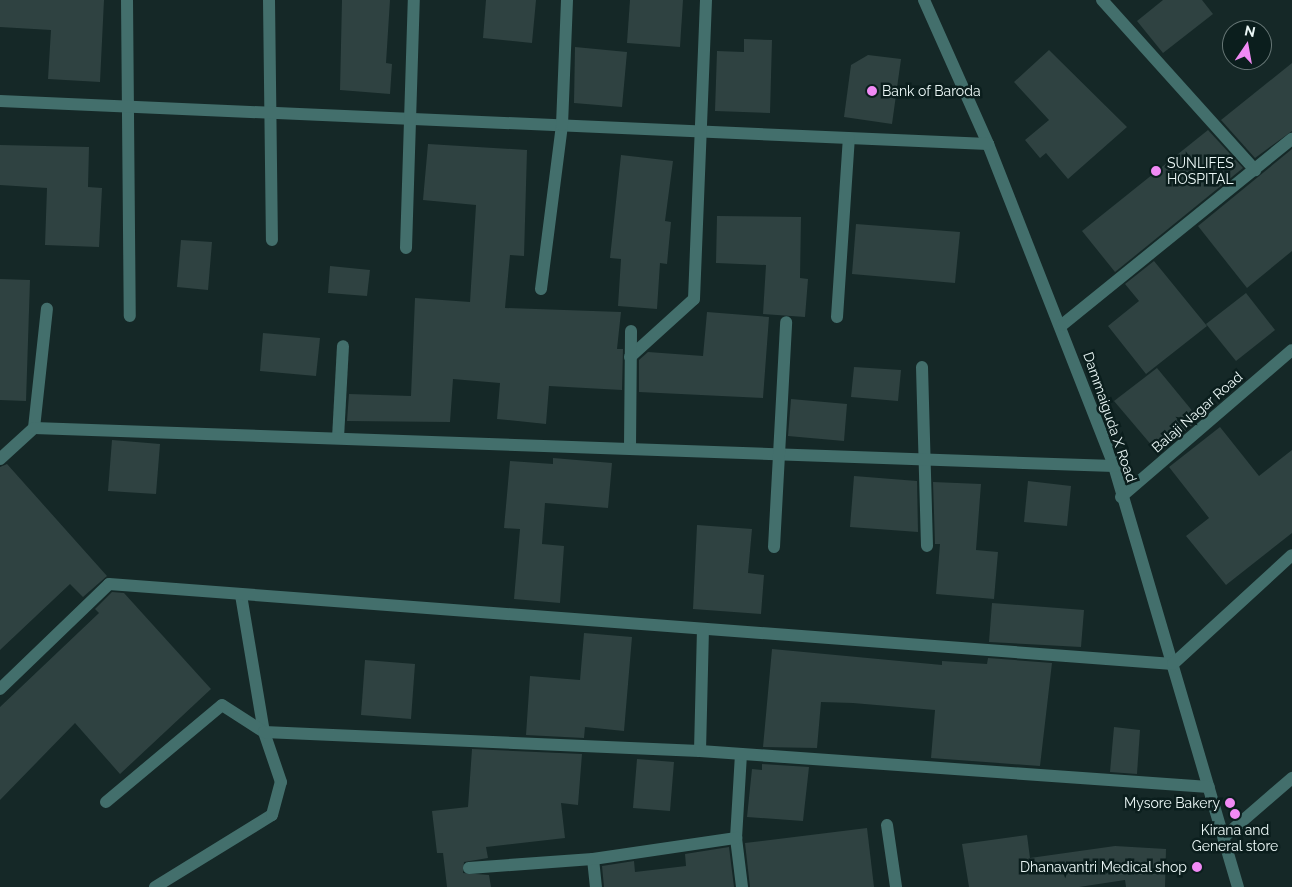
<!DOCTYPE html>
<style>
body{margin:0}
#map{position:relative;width:1292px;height:887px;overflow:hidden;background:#152827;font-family:Raleway,sans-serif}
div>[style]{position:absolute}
.building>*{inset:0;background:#2f4241}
.minor>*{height:12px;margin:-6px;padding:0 6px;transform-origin:6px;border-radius:6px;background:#436f6c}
.dots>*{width:14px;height:14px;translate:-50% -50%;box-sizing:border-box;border:2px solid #0b1e1d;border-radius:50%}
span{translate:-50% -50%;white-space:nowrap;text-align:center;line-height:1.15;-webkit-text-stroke:5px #0b1e1d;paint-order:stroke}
.poi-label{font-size:14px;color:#ecf8f7}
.left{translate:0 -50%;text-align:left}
.right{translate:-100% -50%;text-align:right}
.street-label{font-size:14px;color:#ecf8f7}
.north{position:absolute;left:1222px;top:20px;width:50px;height:50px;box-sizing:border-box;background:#0b1e1d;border:1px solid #657574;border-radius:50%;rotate:12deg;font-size:14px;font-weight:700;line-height:20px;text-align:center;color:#ecf8f7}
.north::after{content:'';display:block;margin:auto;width:18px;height:22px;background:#f18af5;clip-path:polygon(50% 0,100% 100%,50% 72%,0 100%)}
</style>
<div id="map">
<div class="building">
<i style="clip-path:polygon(0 0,104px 0,100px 82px,48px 79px,51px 30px,0 27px)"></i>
<i style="clip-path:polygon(342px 0,390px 0,386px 63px,392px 64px,390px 94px,340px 90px)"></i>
<i style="clip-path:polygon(486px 0,536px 0,532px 43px,483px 38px)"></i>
<i style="clip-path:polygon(630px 0,683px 0,680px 47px,627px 43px)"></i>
<i style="clip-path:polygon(1163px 0,1202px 0,1213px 14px,1163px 53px,1137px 21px)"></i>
<i style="clip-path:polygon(744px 39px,772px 40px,770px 113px,715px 111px,717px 51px,744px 52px)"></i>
<i style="clip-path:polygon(575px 47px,627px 52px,622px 107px,574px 103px)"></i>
<i style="clip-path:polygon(1049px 50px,1127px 127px,1068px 179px,1046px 153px,1040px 158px,1025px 140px,1049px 120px,1014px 82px)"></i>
<i style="clip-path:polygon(868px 55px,901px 59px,892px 124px,844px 117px,851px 65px)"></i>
<i style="clip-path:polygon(1292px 63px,1292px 131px,1255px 158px,1221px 120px)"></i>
<i style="clip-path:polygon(1208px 130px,1243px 168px,1115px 272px,1082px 231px)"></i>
<i style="clip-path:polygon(428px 144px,527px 150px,524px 256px,510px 255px,505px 308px,621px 312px,617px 349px,623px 349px,622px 390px,549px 386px,546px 424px,497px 419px,500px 383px,453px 379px,450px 422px,347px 421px,349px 394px,411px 396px,415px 298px,470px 302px,476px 205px,423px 200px)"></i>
<i style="clip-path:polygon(0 145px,89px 147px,88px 187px,102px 188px,99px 247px,45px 245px,47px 188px,0 185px)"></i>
<i style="clip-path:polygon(1292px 149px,1292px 251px,1247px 288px,1198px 226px)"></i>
<i style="clip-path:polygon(621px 155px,673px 161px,665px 221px,671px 222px,667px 264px,660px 263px,657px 309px,618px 306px,621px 259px,610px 258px)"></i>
<i style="clip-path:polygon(717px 216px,801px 217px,800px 278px,808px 279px,805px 317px,763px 314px,766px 265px,716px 263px)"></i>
<i style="clip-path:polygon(856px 224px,960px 232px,955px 283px,852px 274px)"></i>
<i style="clip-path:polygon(181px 240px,212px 242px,208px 290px,177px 287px)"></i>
<i style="clip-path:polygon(1154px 261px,1207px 326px,1146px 374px,1108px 326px,1139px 301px,1125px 284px)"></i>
<i style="clip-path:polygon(330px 266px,370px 270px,367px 296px,328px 293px)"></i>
<i style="clip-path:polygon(0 279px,30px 280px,26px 401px,0 400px)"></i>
<i style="clip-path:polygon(1246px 293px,1275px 330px,1236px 361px,1206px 324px)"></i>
<i style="clip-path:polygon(707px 312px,769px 317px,763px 398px,639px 392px,639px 360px,648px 352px,703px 356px)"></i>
<i style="clip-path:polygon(263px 333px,320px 338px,316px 376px,260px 371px)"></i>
<i style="clip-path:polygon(854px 367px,901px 370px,898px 401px,851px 397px)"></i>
<i style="clip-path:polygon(1157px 368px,1199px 419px,1159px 454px,1114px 401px)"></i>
<i style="clip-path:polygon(791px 399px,847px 404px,844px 441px,788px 436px)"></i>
<i style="clip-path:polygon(1220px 427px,1259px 476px,1292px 450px,1292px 533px,1226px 585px,1186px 536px,1209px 518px,1169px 467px)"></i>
<i style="clip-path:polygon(112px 440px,160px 444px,156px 494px,108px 491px)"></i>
<i style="clip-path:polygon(553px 458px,612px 463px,608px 508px,545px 503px,542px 544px,564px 546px,560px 603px,514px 599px,520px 529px,504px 528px,510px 461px,553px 464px)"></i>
<i style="clip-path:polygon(7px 464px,107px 576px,83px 597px,70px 584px,0 650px,0 467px)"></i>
<i style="clip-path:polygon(854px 476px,917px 481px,918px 532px,850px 527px)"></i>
<i style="clip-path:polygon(1028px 481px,1071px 486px,1067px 526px,1024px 522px)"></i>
<i style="clip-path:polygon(933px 482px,981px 484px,976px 550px,998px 552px,994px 599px,936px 594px,940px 544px,935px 544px)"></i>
<i style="clip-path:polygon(697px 525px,752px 529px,748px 573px,764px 575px,761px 614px,693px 609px)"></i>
<i style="clip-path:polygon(112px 592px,124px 593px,211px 689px,120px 774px,75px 723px,0 800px,0 707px,99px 613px,95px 609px)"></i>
<i style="clip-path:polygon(992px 603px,1084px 610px,1081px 647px,989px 642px)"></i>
<i style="clip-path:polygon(584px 633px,632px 637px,624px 731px,585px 727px,584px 738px,526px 735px,530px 676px,580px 680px)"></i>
<i style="clip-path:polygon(772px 649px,942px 665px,942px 661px,987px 664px,988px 658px,1052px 663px,1040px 766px,931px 758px,935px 710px,853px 703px,821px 702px,817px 748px,763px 747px)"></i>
<i style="clip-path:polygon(365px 660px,415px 664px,411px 719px,361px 715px)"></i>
<i style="clip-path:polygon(1114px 727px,1140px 730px,1137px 774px,1110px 772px)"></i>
<i style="clip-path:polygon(472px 749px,582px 754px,578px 805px,561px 803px,565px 838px,486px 847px,488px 858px,464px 862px,463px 873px,489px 875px,491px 887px,447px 887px,443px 853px,437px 853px,432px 811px,468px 807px)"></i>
<i style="clip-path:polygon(637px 759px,674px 762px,670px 811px,633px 808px)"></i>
<i style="clip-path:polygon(762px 764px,809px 767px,803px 821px,747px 817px,752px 769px,762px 770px)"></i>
<i style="clip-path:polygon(867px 828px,874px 887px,750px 887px,745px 843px)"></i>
<i style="clip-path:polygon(1027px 835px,1030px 858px,1115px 846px,1166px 849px,1165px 887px,1126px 887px,1125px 880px,1079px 887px,969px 887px,962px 844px)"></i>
<i style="clip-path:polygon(729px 847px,734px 887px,604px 887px,602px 866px,634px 861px,635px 872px,686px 866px,685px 854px)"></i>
</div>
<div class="minor">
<i style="left:127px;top:0;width:316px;rotate:89.5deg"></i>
<i style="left:269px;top:0;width:240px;rotate:89.3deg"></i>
<i style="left:924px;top:0;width:158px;rotate:66deg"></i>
<i style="left:988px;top:144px;width:346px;rotate:68.6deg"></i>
<i style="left:1114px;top:466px;width:439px;rotate:73.6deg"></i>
<i style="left:1102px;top:0;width:229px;rotate:48deg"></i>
<i style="left:0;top:101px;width:989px;rotate:2.49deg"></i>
<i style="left:406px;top:248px;width:248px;rotate:-88.2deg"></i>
<i style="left:541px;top:289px;width:165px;rotate:-82.7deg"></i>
<i style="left:562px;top:125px;width:125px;rotate:-87.7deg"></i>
<i style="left:837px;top:317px;width:179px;rotate:-86.2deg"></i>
<i style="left:1062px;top:325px;width:296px;rotate:-39deg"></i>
<i style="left:630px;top:357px;width:86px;rotate:-42.2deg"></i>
<i style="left:694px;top:299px;width:299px;rotate:-87.7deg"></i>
<i style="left:922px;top:367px;width:179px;rotate:88.4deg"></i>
<i style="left:34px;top:428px;width:120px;rotate:-83.8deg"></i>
<i style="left:338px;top:438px;width:92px;rotate:-86.9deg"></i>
<i style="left:630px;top:447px;width:116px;rotate:-89.5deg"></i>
<i style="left:0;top:459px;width:46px;rotate:-42.4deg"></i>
<i style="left:34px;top:428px;width:1081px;rotate:2.02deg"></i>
<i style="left:1121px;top:497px;width:225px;rotate:-40.7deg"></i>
<i style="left:774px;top:547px;width:225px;rotate:-86.9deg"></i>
<i style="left:241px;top:595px;width:139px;rotate:80.5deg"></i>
<i style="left:0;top:689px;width:151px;rotate:-43.9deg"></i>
<i style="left:109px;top:584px;width:1067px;rotate:4.3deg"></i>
<i style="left:1173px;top:664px;width:161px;rotate:-42.5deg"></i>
<i style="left:700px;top:751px;width:120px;rotate:-88.6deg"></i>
<i style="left:741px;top:754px;width:84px;rotate:93.4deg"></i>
<i style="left:736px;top:838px;width:49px;rotate:83deg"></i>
<i style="left:106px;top:802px;width:151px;rotate:-39.9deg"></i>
<i style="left:222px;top:705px;width:50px;rotate:32.7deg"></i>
<i style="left:887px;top:825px;width:63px;rotate:81.7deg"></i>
<i style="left:1225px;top:836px;width:89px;rotate:-40.9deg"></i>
<i style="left:593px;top:859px;width:28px;rotate:84deg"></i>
<i style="left:469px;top:868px;width:124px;rotate:-4.2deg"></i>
<i style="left:593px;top:859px;width:145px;rotate:-8.4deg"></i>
<i style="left:155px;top:887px;width:137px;rotate:-31.6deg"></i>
<i style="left:272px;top:815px;width:34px;rotate:-75deg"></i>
<i style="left:281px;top:782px;width:53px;rotate:-108.8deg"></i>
<i style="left:264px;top:732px;width:436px;rotate:2.5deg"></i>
<i style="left:700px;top:751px;width:510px;rotate:4.05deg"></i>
</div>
<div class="dots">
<i style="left:872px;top:91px;background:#f18af5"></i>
<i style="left:1156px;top:171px;background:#f18af5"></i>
<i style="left:1230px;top:803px;background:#f18af5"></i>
<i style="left:1235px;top:814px;background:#f18af5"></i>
<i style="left:1197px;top:867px;background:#f18af5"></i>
</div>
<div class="poi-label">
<span class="left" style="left:882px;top:91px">Bank of Baroda</span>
<span class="left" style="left:1167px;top:171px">SUNLIFES<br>HOSPITAL</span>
<span class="right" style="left:1220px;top:803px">Mysore Bakery</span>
<span style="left:1235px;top:838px">Kirana and<br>General store</span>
<span class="right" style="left:1187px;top:867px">Dhanavantri Medical shop</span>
</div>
<div class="street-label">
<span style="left:1197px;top:412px;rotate:-41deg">Balaji Nagar Road</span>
<span style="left:1110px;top:417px;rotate:71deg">Dammaiguda X Road</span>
</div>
<div class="north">N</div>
</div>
